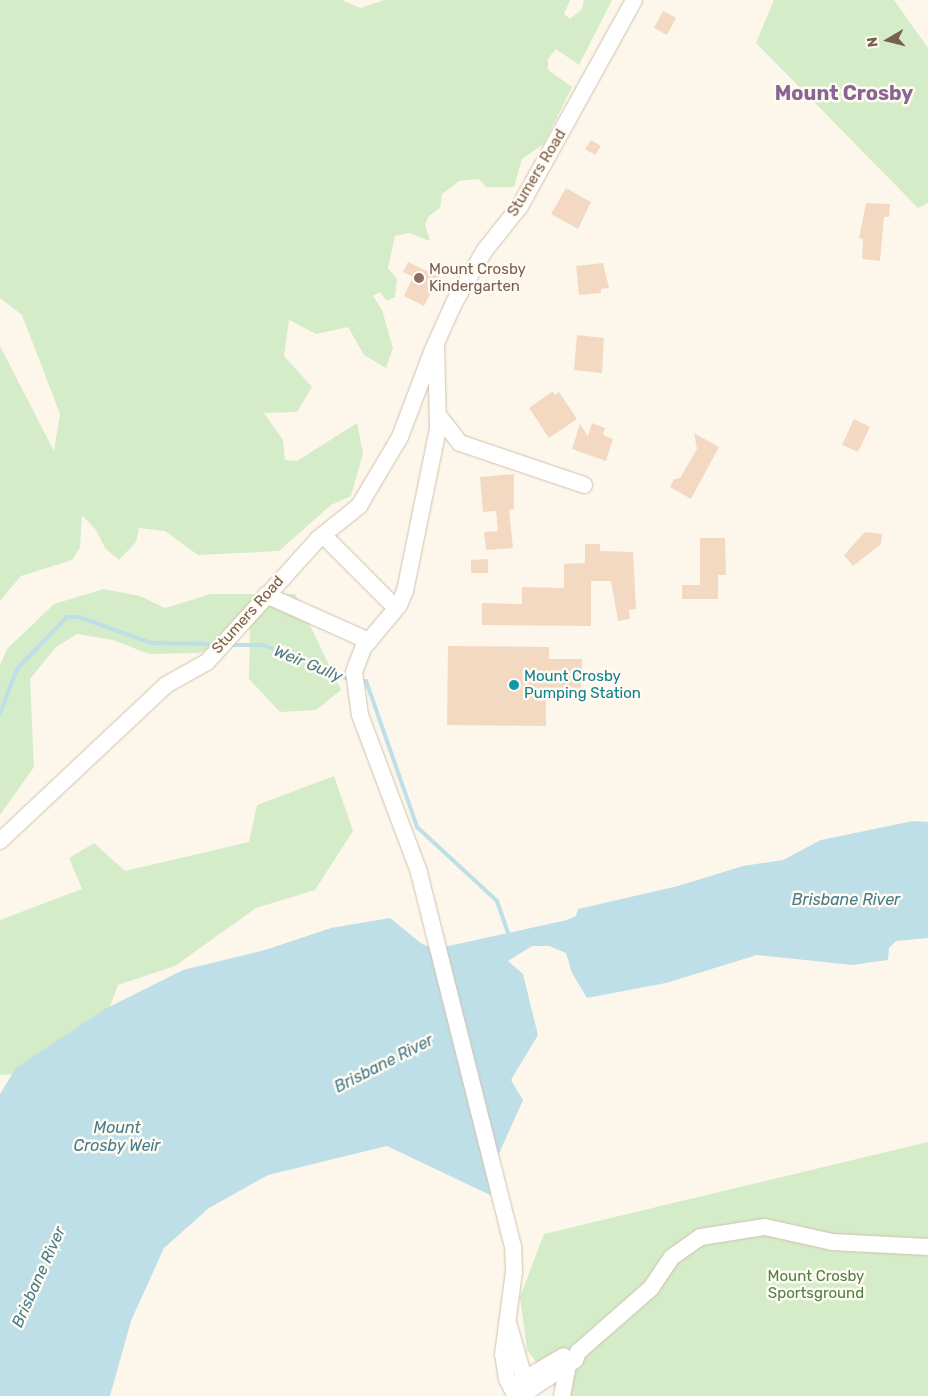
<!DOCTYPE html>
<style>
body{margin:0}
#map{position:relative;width:928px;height:1396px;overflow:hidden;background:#fdf7eb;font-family:Rubik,sans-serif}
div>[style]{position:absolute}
.green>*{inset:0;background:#d4ecc8}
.water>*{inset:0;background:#bedfe8}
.stream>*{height:4px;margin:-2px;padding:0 2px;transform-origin:2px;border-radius:2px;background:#bedfe8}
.building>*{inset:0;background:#f3d9c2}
.roads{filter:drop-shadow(0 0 1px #d0c0af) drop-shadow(0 0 1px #d0c0af)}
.minor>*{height:16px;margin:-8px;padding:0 8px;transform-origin:8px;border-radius:8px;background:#fff}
.dots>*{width:14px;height:14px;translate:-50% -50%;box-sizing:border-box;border:2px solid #fffbf2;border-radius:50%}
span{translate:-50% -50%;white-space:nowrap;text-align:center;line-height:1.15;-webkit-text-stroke:5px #fffbf2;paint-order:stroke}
.street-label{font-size:15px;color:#79604d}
.education-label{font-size:15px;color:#785e54}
.left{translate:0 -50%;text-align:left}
.culture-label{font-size:15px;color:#0d838f}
.park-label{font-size:15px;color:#517f44}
.water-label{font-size:16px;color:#467b8c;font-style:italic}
.district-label{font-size:20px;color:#886594;font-weight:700}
.north{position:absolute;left:863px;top:15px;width:50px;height:50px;-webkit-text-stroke:4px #fffbf2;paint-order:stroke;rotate:262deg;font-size:14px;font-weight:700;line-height:20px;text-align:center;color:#79604d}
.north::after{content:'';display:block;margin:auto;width:18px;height:22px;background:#79604d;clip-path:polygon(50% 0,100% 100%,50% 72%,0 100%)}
</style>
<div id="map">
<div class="green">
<i style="clip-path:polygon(0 0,342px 0,360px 8px,385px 0,570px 0,564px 14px,570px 19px,582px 9px,584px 0,612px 0,579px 65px,556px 49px,548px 59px,548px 70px,572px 87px,544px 144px,522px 159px,514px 187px,486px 187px,479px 179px,459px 181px,442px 194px,440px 208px,429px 216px,425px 224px,430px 241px,409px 233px,395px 236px,388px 268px,397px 279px,395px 297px,387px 301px,380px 292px,373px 296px,382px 310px,393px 348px,386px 368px,364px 355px,348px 327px,316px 334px,289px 320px,284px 356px,312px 387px,297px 412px,264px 413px,283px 440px,285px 460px,297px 461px,357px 423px,363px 453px,351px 496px,331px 505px,279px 551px,198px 555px,165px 531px,139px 528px,136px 542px,119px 560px,105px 548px,96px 530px,82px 515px,80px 548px,72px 560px,21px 576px,0 601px,0 346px,54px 451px,60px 414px,22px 315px,0 298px)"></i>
<i style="clip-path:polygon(774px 0,894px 0,928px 48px,928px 203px,918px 208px,756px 43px)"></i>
<i style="clip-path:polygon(104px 589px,140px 596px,165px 608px,211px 594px,295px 594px,341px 690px,316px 710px,280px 712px,249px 679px,250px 629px,200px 653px,149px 654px,113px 640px,77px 634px,56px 647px,30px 679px,34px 767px,0 815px,0 665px,7px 649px,54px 604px)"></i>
<i style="clip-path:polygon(334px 776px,353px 831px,315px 890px,256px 908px,175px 966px,118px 985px,101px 1030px,43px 1072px,0 1075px,0 920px,82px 889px,69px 858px,94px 843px,125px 871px,249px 842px,257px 805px)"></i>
<i style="clip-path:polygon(928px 1142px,928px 1396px,562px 1396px,527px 1350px,520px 1297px,544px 1234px)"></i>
</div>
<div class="water">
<i style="clip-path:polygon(913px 821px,928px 822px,928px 938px,896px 941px,889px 948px,888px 960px,852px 965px,757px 955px,666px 983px,587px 998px,572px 973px,566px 953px,549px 946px,532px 946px,508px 961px,523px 974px,538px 1035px,511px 1080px,523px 1100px,497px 1158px,495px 1191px,490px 1195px,387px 1146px,268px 1175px,209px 1208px,164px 1248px,131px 1321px,110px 1396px,0 1396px,0 1094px,16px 1068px,105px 1009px,183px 970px,265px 950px,331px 928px,390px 918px,422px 944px,435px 949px,567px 920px,576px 916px,578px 909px,678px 886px,743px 866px,783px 860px,821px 840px)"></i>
</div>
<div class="stream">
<i style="left:230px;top:645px;width:33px"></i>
<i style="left:263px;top:645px;width:95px;rotate:21.7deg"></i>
<i style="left:360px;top:681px;width:6px"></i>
<i style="left:366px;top:681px;width:155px;rotate:70.7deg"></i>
<i style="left:417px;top:827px;width:109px;rotate:42.8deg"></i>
<i style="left:497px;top:901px;width:37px;rotate:71deg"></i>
<i style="left:0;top:713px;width:47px;rotate:-68.9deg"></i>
<i style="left:17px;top:669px;width:72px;rotate:-46.1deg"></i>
<i style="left:67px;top:617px;width:12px"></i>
<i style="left:79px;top:617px;width:77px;rotate:19.9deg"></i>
<i style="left:151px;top:643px;width:64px;rotate:0.9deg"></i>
</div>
<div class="building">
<i style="clip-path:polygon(663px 11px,676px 18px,667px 35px,654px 28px)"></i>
<i style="clip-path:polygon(591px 140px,601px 146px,595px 155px,585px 149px)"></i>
<i style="clip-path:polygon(566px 188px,591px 202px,578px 229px,551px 214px)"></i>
<i style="clip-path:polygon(866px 203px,890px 204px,889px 217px,884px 217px,880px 261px,862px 259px,863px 239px,859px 238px)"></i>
<i style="clip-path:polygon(408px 262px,439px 277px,424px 306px,404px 296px,413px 277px,403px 272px)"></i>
<i style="clip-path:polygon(603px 263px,609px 288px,601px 289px,601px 293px,579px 295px,576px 266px)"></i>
<i style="clip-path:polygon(577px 335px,604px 338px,602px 373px,574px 370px)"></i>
<i style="clip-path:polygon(553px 391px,555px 395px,559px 392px,577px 419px,549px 438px,529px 408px)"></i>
<i style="clip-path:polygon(854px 419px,870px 427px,858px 452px,842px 445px)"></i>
<i style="clip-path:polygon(592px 423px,605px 428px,603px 435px,613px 439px,606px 461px,572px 449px,580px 424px,588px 436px)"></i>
<i style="clip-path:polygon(694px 433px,719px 447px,691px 499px,670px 487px,674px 479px,680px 478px,697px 449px)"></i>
<i style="clip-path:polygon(514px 474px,514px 509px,509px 510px,513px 548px,486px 550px,484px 532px,498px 531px,496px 511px,483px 512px,480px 477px)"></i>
<i style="clip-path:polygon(865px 532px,882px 534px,881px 544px,853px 566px,844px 555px)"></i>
<i style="clip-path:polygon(700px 538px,725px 538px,726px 575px,718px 575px,718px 599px,682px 599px,682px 585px,700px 585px)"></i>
<i style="clip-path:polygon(585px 544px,600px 544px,600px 551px,633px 552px,636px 609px,629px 610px,630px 619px,618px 621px,611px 581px,591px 581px,591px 626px,482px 625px,482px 603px,522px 604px,522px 587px,564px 588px,564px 564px,585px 563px)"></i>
<i style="clip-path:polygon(488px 559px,488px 573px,471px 573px,471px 560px)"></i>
<i style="clip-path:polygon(448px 646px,549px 647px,549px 659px,582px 659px,581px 696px,546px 696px,546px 726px,447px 725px)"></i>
</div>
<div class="roads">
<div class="minor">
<i style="left:438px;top:415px;width:36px;rotate:52deg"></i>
<i style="left:460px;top:443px;width:131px;rotate:18.7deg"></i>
<i style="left:323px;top:535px;width:103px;rotate:45deg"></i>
<i style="left:266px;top:595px;width:113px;rotate:24.1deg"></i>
<i style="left:0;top:841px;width:228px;rotate:-43.2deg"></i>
<i style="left:166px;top:685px;width:47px;rotate:-29.3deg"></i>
<i style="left:207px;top:662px;width:166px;rotate:-47.9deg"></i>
<i style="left:318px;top:539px;width:53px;rotate:-38.8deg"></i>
<i style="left:359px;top:506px;width:80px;rotate:-59.3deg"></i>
<i style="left:400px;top:437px;width:96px;rotate:-69.3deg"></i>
<i style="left:509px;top:1326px;width:65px;rotate:73.8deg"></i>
<i style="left:511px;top:1387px;width:61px;rotate:-30.3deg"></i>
<i style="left:516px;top:1396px;width:19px;rotate:-118deg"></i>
<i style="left:507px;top:1379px;width:24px;rotate:-99deg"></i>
<i style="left:503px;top:1355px;width:84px;rotate:-82.5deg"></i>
<i style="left:514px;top:1272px;width:25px;rotate:-92deg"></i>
<i style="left:513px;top:1247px;width:387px;rotate:-104.1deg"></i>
<i style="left:419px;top:872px;width:168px;rotate:-110.6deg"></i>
<i style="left:360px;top:715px;width:43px;rotate:-97.9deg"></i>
<i style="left:354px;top:672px;width:26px;rotate:-69deg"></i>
<i style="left:363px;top:648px;width:56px;rotate:-50.1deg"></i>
<i style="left:399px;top:605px;width:15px;rotate:-67deg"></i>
<i style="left:405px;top:591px;width:165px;rotate:-78.5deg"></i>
<i style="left:438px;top:429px;width:86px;rotate:-91.3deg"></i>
<i style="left:436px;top:343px;width:44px;rotate:-65.8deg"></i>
<i style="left:454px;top:303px;width:61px;rotate:-59.7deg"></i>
<i style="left:485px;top:250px;width:56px;rotate:-51.5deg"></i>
<i style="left:520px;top:206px;width:235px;rotate:-61deg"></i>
<i style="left:520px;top:1396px;width:66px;rotate:-33.2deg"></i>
<i style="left:575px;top:1360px;width:9px;rotate:-69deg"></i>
<i style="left:578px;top:1352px;width:97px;rotate:-41.2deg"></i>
<i style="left:651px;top:1288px;width:37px;rotate:-56deg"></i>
<i style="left:672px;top:1257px;width:35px;rotate:-35deg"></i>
<i style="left:701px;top:1237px;width:65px;rotate:-8.9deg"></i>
<i style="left:765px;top:1227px;width:69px;rotate:12.6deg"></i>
<i style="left:832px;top:1242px;width:96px;rotate:3deg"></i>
<i style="left:562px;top:1396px;width:32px;rotate:-79deg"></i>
</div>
</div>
<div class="dots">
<i style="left:419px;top:278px;background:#8d6e63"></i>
<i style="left:514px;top:685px;background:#0f9aa8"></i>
</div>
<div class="street-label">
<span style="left:537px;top:173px;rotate:-59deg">Stumers Road</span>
<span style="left:248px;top:615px;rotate:-48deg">Stumers Road</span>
</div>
<div class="education-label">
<span class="left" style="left:429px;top:278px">Mount Crosby<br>Kindergarten</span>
</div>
<div class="culture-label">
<span class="left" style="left:524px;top:685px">Mount Crosby<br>Pumping Station</span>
</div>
<div class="park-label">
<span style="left:816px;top:1285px">Mount Crosby<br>Sportsground</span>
</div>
<div class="water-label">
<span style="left:308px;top:664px;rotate:22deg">Weir Gully</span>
<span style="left:846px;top:900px">Brisbane River</span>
<span style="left:384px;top:1064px;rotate:-27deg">Brisbane River</span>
<span style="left:117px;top:1137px">Mount<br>Crosby Weir</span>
<span style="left:39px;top:1277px;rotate:-66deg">Brisbane River</span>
</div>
<div class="district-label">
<span style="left:844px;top:93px">Mount Crosby</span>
</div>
<div class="north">N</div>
</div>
